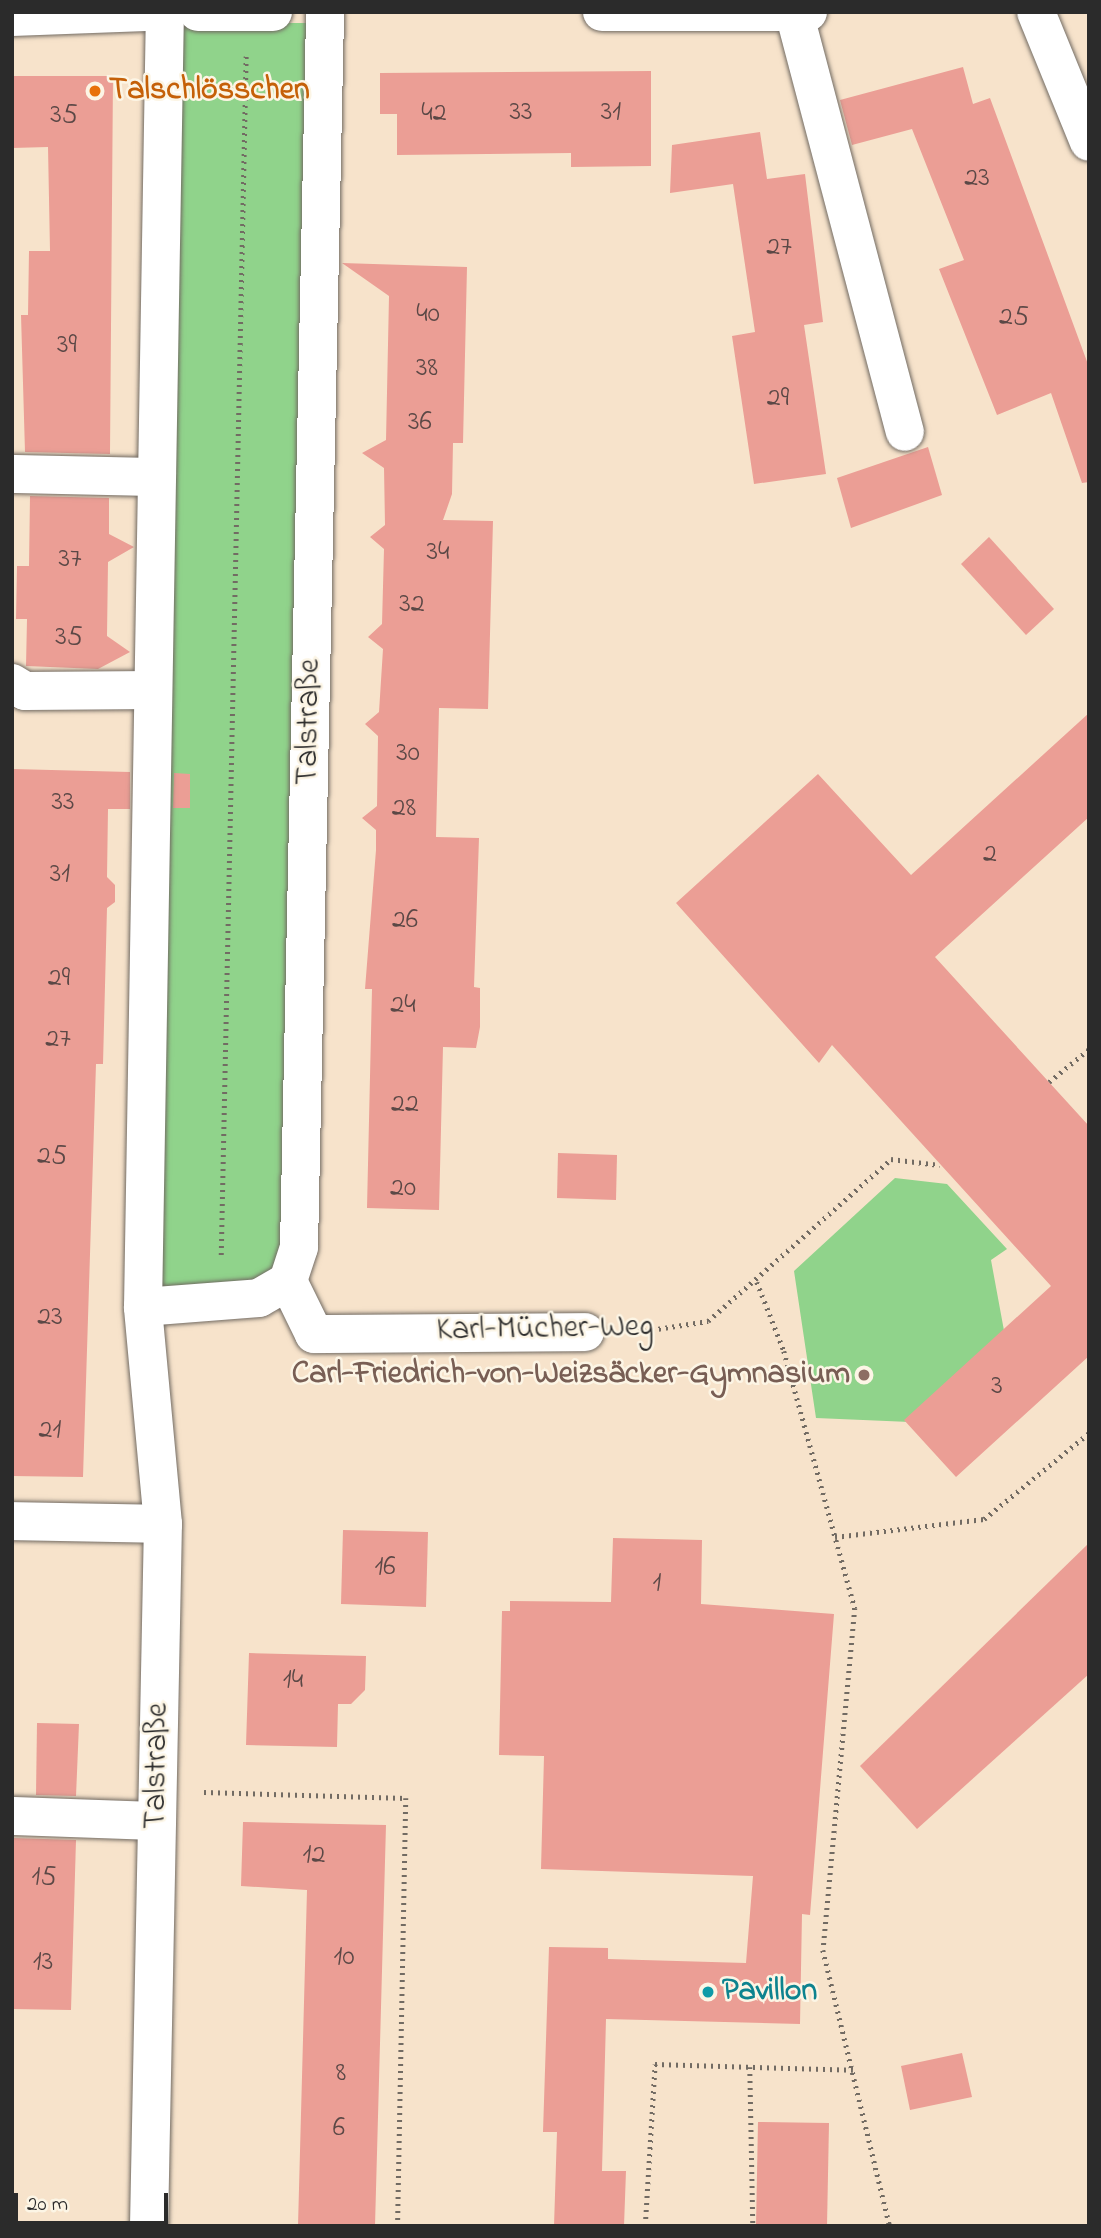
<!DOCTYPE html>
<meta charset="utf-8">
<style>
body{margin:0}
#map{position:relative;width:1101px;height:2238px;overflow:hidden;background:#f7e3cb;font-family:"Indie Flower",sans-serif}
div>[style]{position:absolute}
.green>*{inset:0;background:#90d38b}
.building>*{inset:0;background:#eb9e95}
.path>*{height:4.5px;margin-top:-2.25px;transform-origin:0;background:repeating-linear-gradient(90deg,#726b63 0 2px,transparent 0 7px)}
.roads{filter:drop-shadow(0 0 2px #726b63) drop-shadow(0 0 2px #726b63)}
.minor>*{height:38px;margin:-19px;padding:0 19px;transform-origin:19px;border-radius:19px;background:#fff}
.dots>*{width:19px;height:19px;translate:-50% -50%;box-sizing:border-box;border:4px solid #fcf5e5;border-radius:50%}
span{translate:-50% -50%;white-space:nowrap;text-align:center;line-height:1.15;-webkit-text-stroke:5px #fcf5e5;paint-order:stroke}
.number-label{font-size:28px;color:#5b4846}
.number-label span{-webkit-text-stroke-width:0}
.food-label{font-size:32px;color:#c56008;font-weight:700}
.left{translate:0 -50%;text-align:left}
.street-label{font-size:32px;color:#2b2b2b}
.education-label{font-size:32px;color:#785e54;font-weight:700}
.right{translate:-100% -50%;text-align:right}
.culture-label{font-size:32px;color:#0d838f;font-weight:700}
.frame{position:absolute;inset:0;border:14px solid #2b2b2b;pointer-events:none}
.scale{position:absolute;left:14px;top:2193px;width:154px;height:32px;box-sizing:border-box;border:4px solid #2b2b2b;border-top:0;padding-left:9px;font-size:21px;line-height:24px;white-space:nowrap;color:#2b2b2b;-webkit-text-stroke:5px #fcf5e5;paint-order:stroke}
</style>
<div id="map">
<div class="green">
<i style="clip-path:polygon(173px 23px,328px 23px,285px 1278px,146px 1304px)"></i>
<i style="clip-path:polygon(895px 1178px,947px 1184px,1007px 1249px,991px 1260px,1005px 1336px,910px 1422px,816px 1418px,794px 1271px)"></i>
</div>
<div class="building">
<i style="clip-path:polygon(963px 67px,973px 104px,990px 98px,1089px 367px,1089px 482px,1082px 483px,1051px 393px,997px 415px,939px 269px,964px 260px,912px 129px,852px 145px,840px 100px)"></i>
<i style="clip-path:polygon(651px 71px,651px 166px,571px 167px,571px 153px,397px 155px,397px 114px,380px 114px,380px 73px)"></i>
<i style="clip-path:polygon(12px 76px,113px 76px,110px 454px,25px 452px,21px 315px,28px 315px,29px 251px,50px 251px,48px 147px,12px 148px)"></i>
<i style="clip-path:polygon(760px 132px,767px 179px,805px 174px,823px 322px,804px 325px,826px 474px,754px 484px,732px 336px,755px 332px,733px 184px,670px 193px,672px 145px)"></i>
<i style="clip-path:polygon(342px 263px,467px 267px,463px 443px,453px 443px,452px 494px,443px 520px,493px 521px,488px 709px,439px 708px,436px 837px,479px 838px,474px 987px,480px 988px,480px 1027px,476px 1048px,443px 1047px,439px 1210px,367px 1208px,372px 989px,365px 989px,376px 850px,376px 830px,362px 818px,377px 806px,378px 736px,365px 724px,379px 712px,383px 649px,368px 637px,382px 624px,384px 549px,370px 537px,385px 525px,384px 468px,362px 453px,386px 440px,389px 296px)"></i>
<i style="clip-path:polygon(928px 447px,942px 495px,851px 528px,837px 478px)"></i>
<i style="clip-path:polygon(30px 496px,109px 498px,109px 534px,134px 547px,108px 562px,107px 636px,130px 652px,98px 669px,26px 666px,27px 619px,16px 619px,17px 566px,29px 566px)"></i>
<i style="clip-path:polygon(989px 537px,1054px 609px,1026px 635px,961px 564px)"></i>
<i style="clip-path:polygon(1089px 713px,1089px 817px,935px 957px,1089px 1126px,1089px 1356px,956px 1477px,904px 1420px,1051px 1286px,832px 1045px,819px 1063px,676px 903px,818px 774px,911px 875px)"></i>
<i style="clip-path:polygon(12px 769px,130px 772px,130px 809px,108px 809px,107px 877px,115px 885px,115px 902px,107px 908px,103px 1064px,96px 1064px,83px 1477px,12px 1476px)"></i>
<i style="clip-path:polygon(174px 773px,190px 774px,190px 808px,173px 808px)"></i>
<i style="clip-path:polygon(558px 1153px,617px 1155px,616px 1200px,557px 1198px)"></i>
<i style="clip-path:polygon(343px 1530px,428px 1532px,426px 1607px,341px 1604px)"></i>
<i style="clip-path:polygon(613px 1538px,702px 1540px,701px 1604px,834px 1614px,810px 1915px,802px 1914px,800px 2024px,606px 2019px,602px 2171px,626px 2171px,624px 2226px,554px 2226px,557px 2132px,543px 2132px,549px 1947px,608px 1948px,608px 1959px,746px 1963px,753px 1876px,541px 1869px,544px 1756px,499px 1755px,502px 1611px,510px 1611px,510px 1601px,611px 1602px)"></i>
<i style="clip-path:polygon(1089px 1543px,1089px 1674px,917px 1829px,860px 1766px)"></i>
<i style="clip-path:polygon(249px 1653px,366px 1656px,365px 1690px,351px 1704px,338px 1704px,337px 1747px,246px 1745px)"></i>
<i style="clip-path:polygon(37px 1723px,79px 1724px,76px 1796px,36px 1795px)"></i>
<i style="clip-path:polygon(243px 1822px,386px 1825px,375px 2226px,298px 2226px,307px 1890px,241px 1886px)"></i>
<i style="clip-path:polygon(12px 1838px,76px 1840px,71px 2010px,12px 2009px)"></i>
<i style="clip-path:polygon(962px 2053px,972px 2097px,910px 2110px,901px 2066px)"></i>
<i style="clip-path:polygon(758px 2122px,829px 2123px,827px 2226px,756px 2226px)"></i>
</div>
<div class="path">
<i style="left:1049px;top:1082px;width:52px;rotate:-39.5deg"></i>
<i style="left:221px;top:1255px;width:1199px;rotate:-88.81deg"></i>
<i style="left:757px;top:1282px;width:74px;rotate:68.6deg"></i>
<i style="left:784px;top:1351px;width:267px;rotate:74.6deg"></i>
<i style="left:855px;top:1608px;width:343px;rotate:95.3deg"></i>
<i style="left:823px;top:1950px;width:284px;rotate:76.4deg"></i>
<i style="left:631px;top:1333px;width:78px;rotate:-8.9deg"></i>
<i style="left:708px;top:1321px;width:244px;rotate:-41.5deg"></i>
<i style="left:891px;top:1159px;width:49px;rotate:7deg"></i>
<i style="left:835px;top:1537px;width:150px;rotate:-6.9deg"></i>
<i style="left:984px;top:1519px;width:136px;rotate:-39.3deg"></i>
<i style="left:204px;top:1792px;width:202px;rotate:1.7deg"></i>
<i style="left:406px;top:1798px;width:428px;rotate:91.1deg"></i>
<i style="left:750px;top:2067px;width:159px;rotate:88.9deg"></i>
<i style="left:645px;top:2226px;width:162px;rotate:-86.5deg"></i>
<i style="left:655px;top:2064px;width:198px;rotate:1.7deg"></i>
</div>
<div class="roads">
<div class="minor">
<i style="left:198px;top:12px;width:75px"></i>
<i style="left:602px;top:12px;width:206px"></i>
<i style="left:1036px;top:12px;width:140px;rotate:67.8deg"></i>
<i style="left:795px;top:16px;width:430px;rotate:75.2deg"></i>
<i style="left:12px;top:17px;width:134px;rotate:-2.1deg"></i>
<i style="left:12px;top:474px;width:145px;rotate:1.2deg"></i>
<i style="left:12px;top:683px;width:15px;rotate:32deg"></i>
<i style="left:25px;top:691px;width:128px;rotate:-0.4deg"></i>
<i style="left:288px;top:1281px;width:59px;rotate:63.9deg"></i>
<i style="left:314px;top:1334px;width:271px;rotate:-0.4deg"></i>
<i style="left:143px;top:1307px;width:116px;rotate:-4.4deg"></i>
<i style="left:259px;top:1298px;width:34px;rotate:-30deg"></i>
<i style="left:288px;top:1281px;width:36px;rotate:-72deg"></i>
<i style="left:299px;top:1247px;width:1235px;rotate:-88.79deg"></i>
<i style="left:12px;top:1521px;width:151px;rotate:1.1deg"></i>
<i style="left:12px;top:1816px;width:145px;rotate:2deg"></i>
<i style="left:149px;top:2226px;width:702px;rotate:-88.86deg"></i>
<i style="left:163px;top:1524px;width:218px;rotate:-95.3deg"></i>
<i style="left:143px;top:1307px;width:1295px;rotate:-89.03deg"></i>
</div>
</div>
<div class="dots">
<i style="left:95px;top:91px;background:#e8710a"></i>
<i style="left:864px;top:1375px;background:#8d6e63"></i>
<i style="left:708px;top:1992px;background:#0f9aa8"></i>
</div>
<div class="number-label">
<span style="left:521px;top:113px">33</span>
<span style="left:611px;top:113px">31</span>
<span style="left:434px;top:114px">42</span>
<span style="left:64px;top:116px">35</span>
<span style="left:977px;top:179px">23</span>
<span style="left:779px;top:248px">27</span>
<span style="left:428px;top:315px">40</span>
<span style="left:1014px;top:318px">25</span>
<span style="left:67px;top:346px">39</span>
<span style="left:427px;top:369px">38</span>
<span style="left:778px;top:399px">29</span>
<span style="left:420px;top:423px">36</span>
<span style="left:438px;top:553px">34</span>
<span style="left:70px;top:560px">37</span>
<span style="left:412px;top:605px">32</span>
<span style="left:69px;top:638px">35</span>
<span style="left:408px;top:754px">30</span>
<span style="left:63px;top:803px">33</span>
<span style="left:404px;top:809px">28</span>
<span style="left:990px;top:855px">2</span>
<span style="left:60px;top:875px">31</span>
<span style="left:405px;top:921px">26</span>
<span style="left:59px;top:979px">29</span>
<span style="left:403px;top:1006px">24</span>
<span style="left:58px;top:1040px">27</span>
<span style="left:405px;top:1105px">22</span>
<span style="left:52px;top:1157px">25</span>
<span style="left:403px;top:1189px">20</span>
<span style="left:50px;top:1318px">23</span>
<span style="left:997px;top:1387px">3</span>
<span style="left:50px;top:1431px">21</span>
<span style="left:385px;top:1568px">16</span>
<span style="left:657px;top:1584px">1</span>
<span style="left:293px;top:1681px">14</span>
<span style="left:314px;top:1856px">12</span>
<span style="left:44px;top:1878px">15</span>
<span style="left:344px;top:1958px">10</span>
<span style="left:43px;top:1963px">13</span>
<span style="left:341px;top:2074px">8</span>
<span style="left:339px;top:2129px">6</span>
</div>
<div class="food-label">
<span class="left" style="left:109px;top:91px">Talschlösschen</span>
</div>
<div class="street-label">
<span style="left:310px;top:722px;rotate:-89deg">Talstraße</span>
<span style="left:545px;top:1330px;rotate:-1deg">Karl-Mücher-Weg</span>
<span style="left:158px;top:1766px;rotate:-89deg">Talstraße</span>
</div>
<div class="education-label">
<span class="right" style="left:850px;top:1375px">Carl-Friedrich-von-Weizsäcker-Gymnasium</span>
</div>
<div class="culture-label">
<span class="left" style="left:722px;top:1992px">Pavillon</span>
</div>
<div class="frame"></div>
<div class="scale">20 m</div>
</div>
